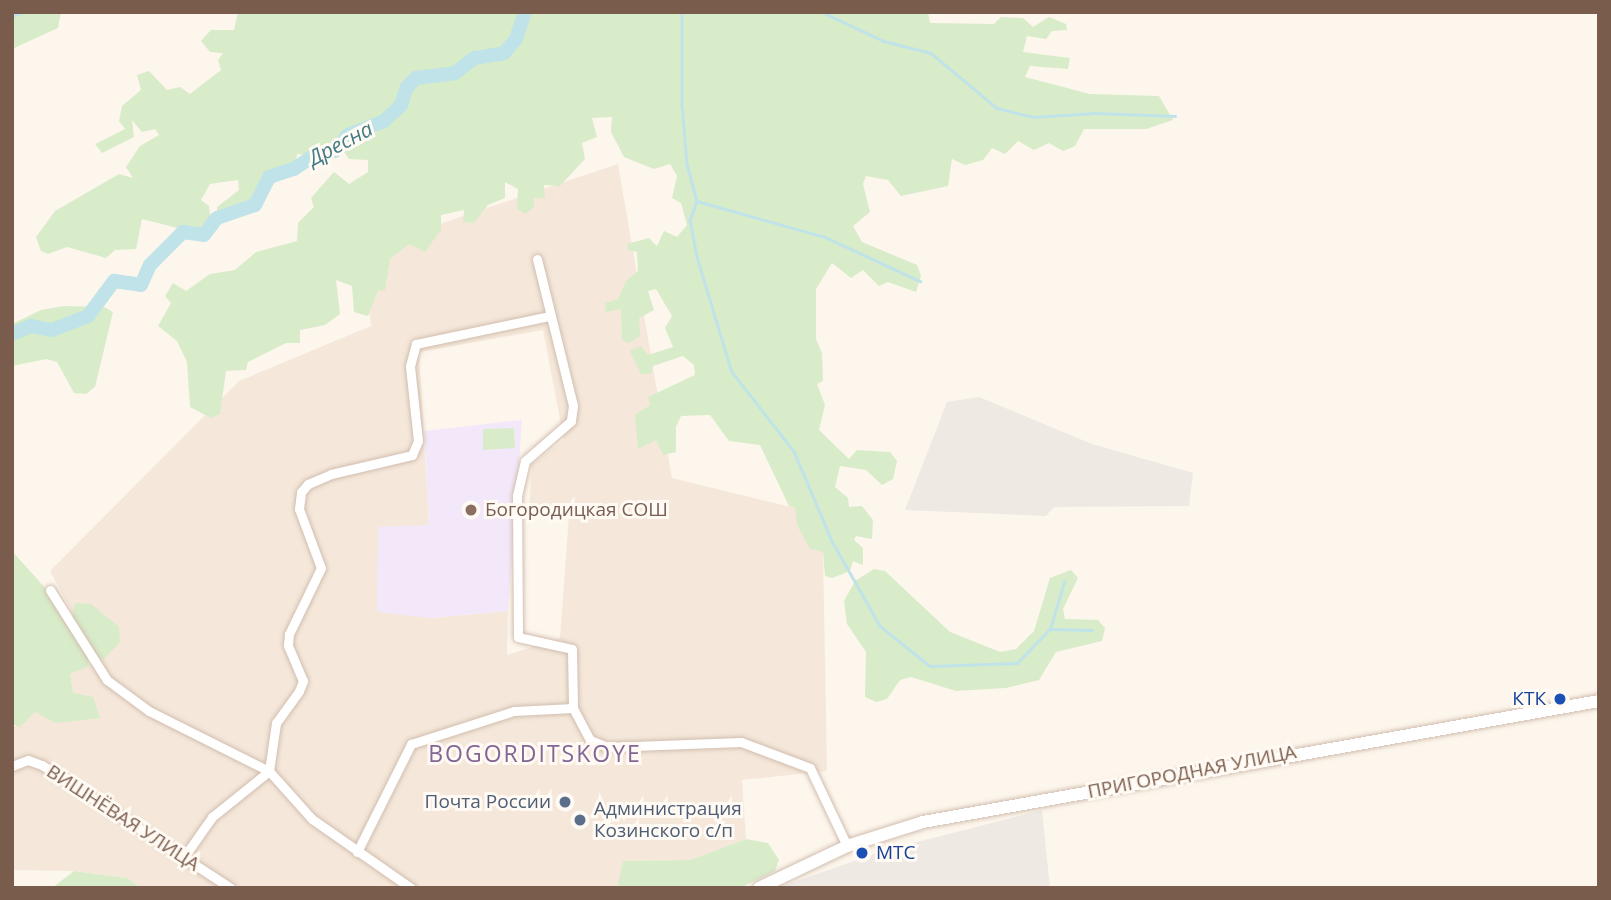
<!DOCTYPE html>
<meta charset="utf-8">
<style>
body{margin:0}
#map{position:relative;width:1611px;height:900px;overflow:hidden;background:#fdf6ec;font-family:"Open Sans",sans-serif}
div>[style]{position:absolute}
.residential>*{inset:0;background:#f5e8da}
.industrial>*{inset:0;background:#efe9e4}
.education>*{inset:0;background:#f3e8fa}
.green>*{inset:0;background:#d8ecc9}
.stream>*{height:2.5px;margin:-1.25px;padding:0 1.25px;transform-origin:1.25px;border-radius:1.25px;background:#bfe3e8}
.river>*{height:14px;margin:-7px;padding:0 7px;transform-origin:7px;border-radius:7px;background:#bfe3e8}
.roads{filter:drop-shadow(0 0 2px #d1beb0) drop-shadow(0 0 2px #d1beb0)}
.street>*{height:9px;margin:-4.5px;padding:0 4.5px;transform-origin:4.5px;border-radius:4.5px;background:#fff}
.secondary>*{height:12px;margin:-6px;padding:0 6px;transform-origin:6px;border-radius:6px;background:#fff}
.dots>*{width:19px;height:19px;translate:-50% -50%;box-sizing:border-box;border:4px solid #fffaf3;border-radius:50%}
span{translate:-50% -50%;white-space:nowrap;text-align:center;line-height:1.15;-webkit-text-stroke:6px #fffaf3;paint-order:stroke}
.education-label{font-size:19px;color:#785e54}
.left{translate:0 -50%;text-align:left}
.transit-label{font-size:19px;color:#164399}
.right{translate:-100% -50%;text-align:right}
.street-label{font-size:19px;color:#7a5c4d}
.service-label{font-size:19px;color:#4e5e75}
.water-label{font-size:21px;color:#437c86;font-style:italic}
.quarter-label{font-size:23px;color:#846695;letter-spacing:2px}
.frame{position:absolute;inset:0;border:14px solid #7a5c4d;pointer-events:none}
</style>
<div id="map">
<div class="residential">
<i style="clip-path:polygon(evenodd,618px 164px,672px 478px,795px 508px,823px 552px,827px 771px,742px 780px,746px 839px,690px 860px,623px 861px,620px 888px,142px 888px,127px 878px,74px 871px,12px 870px,12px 729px,70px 671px,89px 666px,97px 658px,50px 571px,239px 381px,371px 326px,362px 250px,618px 164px,543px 330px,564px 440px,532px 464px,529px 512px,569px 515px,560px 638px,507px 655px,508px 611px,431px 618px,378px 528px,429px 526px,419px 352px,543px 330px)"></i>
</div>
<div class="industrial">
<i style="clip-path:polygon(979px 397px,1092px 444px,1193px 473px,1189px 506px,1054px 507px,1046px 516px,905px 510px,947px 402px)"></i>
<i style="clip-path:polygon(1042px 810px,1050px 888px,777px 888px,886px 850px)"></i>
</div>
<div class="education">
<i style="clip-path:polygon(522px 420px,508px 611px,431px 618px,377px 612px,378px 527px,429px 525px,424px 431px)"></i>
</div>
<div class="green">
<i style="clip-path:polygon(12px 12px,61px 12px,58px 28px,12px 49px)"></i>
<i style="clip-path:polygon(238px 12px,928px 12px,930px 23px,994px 24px,1001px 17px,1023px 18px,1033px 27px,1049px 17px,1066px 24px,1067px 30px,1052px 31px,1046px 39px,1027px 36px,1023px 52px,1070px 58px,1068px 69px,1030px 66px,1025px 77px,1090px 94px,1159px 96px,1173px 120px,1146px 129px,1084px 129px,1075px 146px,1063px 151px,1049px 143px,1034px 150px,1018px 141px,1005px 154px,992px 148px,983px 160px,965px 165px,952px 159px,948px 186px,901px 196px,888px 180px,866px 176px,863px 184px,870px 212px,853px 226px,862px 242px,917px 265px,921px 276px,916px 292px,888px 282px,879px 286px,863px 270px,851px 278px,832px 263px,816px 289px,816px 339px,822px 353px,823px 381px,817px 384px,825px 405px,819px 430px,849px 459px,857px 450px,890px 452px,897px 461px,893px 479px,882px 485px,866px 470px,840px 466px,835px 487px,848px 498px,849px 507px,862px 506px,873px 520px,872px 539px,856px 536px,854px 540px,863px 548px,863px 565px,853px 561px,850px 571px,832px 578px,825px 576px,823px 552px,810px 549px,797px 525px,795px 508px,789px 506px,760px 445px,729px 441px,710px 415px,681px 416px,676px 427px,676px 452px,663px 455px,656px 440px,638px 449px,635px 415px,650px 405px,648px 397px,695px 375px,694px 365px,683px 356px,653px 366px,651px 374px,641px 374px,630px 351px,641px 346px,648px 355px,673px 347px,665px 328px,672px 316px,656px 289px,648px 291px,654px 310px,639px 318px,640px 336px,629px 343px,622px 340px,621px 309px,606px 312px,605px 303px,618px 299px,626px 281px,638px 271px,637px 252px,628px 250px,627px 244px,649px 238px,657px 246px,664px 231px,677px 237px,687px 225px,681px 203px,672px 198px,677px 176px,670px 164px,654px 169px,624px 157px,611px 132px,612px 117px,592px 118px,597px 137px,582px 143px,585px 159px,560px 186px,544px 185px,545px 198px,534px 198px,534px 207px,525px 214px,517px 209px,518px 189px,505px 182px,505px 198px,488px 205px,474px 223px,463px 222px,464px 210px,441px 215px,441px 230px,425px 252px,409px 244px,390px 259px,385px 290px,378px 291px,368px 316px,354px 312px,352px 286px,336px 280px,340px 314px,325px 325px,300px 330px,300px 343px,286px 343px,248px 362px,246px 370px,226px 371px,220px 414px,211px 418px,190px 407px,187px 362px,177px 341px,158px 326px,171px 303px,165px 296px,173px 283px,186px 291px,210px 274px,235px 270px,256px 252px,297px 241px,298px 223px,314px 207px,311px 198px,334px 172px,349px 184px,368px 172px,368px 160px,349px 159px,342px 149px,323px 157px,297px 154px,295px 167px,274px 168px,259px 198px,244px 208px,238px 205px,226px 218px,217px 216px,217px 207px,239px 190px,238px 180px,210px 184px,201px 200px,209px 206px,211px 222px,201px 234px,142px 219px,136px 249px,115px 250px,106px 258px,67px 247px,48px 254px,41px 251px,36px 237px,55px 211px,119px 174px,133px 178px,126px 167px,140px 146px,159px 135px,155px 129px,142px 132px,132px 120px,134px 137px,102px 153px,95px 144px,125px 129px,119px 121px,122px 106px,141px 90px,137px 75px,149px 71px,167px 90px,180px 87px,190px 94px,221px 70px,218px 60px,223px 53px,210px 52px,201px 41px,211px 30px,234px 30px)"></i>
<i style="clip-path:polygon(64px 306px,104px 307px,113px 312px,95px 387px,86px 394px,74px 393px,57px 362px,46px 359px,12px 366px,12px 324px,41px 310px)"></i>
<i style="clip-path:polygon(514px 428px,515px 448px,483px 450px,483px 429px)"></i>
<i style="clip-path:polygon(12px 551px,47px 590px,88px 657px,89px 666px,70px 674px,73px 693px,93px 697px,100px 718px,56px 723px,35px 712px,20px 727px,12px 724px)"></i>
<i style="clip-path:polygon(874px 569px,885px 571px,950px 632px,1000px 652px,1016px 649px,1034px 631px,1050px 578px,1071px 570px,1078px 578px,1063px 609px,1065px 619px,1098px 620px,1105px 628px,1102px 641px,1056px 652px,1039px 680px,1006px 688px,956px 691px,911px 677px,900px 680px,887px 699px,876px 702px,865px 697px,866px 652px,847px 624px,844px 601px,855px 581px)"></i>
<i style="clip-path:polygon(75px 603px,91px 604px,119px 627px,120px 642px,104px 659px,97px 658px,72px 618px)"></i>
<i style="clip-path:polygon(746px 839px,768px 843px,779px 860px,775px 871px,740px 888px,620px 888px,618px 884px,623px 861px,690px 860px)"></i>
<i style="clip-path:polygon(74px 871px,127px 878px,142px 888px,52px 888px)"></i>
</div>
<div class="stream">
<i style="left:682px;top:12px;width:92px;rotate:90deg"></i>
<i style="left:682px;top:104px;width:60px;rotate:85.2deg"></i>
<i style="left:687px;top:164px;width:38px;rotate:75deg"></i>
<i style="left:697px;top:201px;width:133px;rotate:15.7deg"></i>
<i style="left:825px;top:237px;width:105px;rotate:24.9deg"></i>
<i style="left:822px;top:12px;width:68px;rotate:25.1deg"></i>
<i style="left:884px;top:41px;width:49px;rotate:14.3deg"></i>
<i style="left:931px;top:53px;width:86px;rotate:39.8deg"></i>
<i style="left:997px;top:108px;width:36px;rotate:14deg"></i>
<i style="left:1032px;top:117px;width:64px;rotate:-3.6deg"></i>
<i style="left:1096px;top:113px;width:79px;rotate:2.2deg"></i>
<i style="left:12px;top:16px;width:13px;rotate:-18deg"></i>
<i style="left:697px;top:201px;width:20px;rotate:110deg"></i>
<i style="left:690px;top:220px;width:38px;rotate:79deg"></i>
<i style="left:697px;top:257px;width:120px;rotate:73.1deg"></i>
<i style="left:732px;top:372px;width:100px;rotate:51.9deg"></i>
<i style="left:794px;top:451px;width:98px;rotate:67.1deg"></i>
<i style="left:832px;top:541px;width:98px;rotate:60.5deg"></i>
<i style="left:880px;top:626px;width:64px;rotate:38.7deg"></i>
<i style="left:930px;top:666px;width:87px;rotate:-2deg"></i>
<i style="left:1017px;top:663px;width:47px;rotate:-45.9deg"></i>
<i style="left:1050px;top:629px;width:49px;rotate:-73.4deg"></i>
<i style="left:1050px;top:629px;width:42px;rotate:1.4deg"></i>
</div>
<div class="river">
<i style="left:12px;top:334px;width:21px;rotate:-23deg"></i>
<i style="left:31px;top:326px;width:21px;rotate:11deg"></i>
<i style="left:52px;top:330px;width:39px;rotate:-21deg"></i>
<i style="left:88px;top:316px;width:44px;rotate:-53.4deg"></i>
<i style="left:114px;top:281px;width:27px;rotate:8deg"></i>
<i style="left:141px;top:285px;width:22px;rotate:-66deg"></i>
<i style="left:150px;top:265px;width:47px;rotate:-45deg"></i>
<i style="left:183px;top:232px;width:21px;rotate:8deg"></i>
<i style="left:204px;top:235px;width:21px;rotate:-53deg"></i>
<i style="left:217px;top:218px;width:40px;rotate:-18.9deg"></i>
<i style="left:255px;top:205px;width:31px;rotate:-63deg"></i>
<i style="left:269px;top:177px;width:26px;rotate:-18deg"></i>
<i style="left:294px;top:169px;width:27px;rotate:-34deg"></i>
<i style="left:316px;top:154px;width:19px;rotate:-9deg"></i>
<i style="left:335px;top:151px;width:21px;rotate:-51deg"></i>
<i style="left:348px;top:135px;width:39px;rotate:-21deg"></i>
<i style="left:384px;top:121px;width:23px;rotate:-43deg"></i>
<i style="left:401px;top:105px;width:19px;rotate:-72deg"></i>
<i style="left:407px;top:87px;width:13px;rotate:-45deg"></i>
<i style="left:416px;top:78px;width:39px;rotate:-7deg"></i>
<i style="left:455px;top:73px;width:24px;rotate:-38deg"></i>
<i style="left:474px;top:58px;width:30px;rotate:-9deg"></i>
<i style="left:504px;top:53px;width:18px;rotate:-49deg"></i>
<i style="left:516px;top:39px;width:28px;rotate:-72deg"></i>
</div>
<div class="roads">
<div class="street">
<i style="left:537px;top:259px;width:151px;rotate:76.2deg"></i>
<i style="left:573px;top:406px;width:15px;rotate:98deg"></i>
<i style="left:571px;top:421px;width:61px;rotate:139deg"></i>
<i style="left:525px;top:461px;width:36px;rotate:103deg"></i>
<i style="left:517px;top:496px;width:141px;rotate:89.6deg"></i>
<i style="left:518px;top:637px;width:55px;rotate:12.5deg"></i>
<i style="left:572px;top:649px;width:59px;rotate:89deg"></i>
<i style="left:573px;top:708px;width:36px;rotate:62deg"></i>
<i style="left:590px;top:740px;width:18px;rotate:22deg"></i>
<i style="left:607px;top:747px;width:134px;rotate:-2.1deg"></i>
<i style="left:741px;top:742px;width:74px;rotate:20.6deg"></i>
<i style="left:810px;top:768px;width:86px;rotate:64.6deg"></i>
<i style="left:50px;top:590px;width:107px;rotate:57.7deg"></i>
<i style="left:107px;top:680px;width:52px;rotate:36.4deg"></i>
<i style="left:149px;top:711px;width:134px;rotate:26.6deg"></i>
<i style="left:269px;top:771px;width:64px;rotate:48.1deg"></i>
<i style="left:312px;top:819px;width:121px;rotate:34.9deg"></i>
<i style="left:12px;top:766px;width:17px;rotate:-21deg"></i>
<i style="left:28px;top:760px;width:15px;rotate:20deg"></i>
<i style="left:42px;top:765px;width:225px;rotate:33.1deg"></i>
<i style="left:357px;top:852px;width:121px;rotate:-63.4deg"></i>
<i style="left:411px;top:744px;width:108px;rotate:-17.8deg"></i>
<i style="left:514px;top:711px;width:59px;rotate:-2.9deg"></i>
<i style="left:184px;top:857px;width:49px;rotate:-55deg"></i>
<i style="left:212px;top:817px;width:73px;rotate:-38.9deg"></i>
<i style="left:269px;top:771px;width:49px;rotate:-81.7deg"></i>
<i style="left:276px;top:723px;width:39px;rotate:-54deg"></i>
<i style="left:299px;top:691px;width:11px;rotate:-68deg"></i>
<i style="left:303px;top:681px;width:39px;rotate:-113deg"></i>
<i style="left:288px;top:645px;width:11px;rotate:-85deg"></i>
<i style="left:289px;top:634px;width:73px;rotate:-64.1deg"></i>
<i style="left:321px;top:568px;width:63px;rotate:-110.4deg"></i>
<i style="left:299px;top:509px;width:17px;rotate:-83deg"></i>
<i style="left:301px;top:492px;width:11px;rotate:-49deg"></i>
<i style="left:308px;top:484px;width:25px;rotate:-23deg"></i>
<i style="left:331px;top:474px;width:83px;rotate:-13.2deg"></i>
<i style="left:412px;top:455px;width:15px;rotate:-67deg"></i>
<i style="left:418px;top:441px;width:75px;rotate:-96.1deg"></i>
<i style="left:410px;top:366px;width:23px;rotate:-75deg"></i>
<i style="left:416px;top:344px;width:136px;rotate:-11.9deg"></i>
</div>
<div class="secondary">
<i style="left:759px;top:888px;width:98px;rotate:-25.5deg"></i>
<i style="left:847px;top:846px;width:80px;rotate:-17.5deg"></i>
<i style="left:923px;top:822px;width:687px;rotate:-10.15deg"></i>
</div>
</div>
<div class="dots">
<i style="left:471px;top:510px;background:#8d6e63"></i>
<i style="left:1560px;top:699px;background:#1a4fb4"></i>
<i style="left:565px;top:802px;background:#5c6f8a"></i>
<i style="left:580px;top:820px;background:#5c6f8a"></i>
<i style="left:862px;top:853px;background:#1a4fb4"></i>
</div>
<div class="education-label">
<span class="left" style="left:485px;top:510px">Богородицкая СОШ</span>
</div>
<div class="transit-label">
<span class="right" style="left:1546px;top:699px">КТК</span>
<span class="left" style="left:876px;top:853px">МТС</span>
</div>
<div class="street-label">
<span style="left:1192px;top:772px;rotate:-11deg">ПРИГОРОДНАЯ УЛИЦА</span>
<span style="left:123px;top:818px;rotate:33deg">ВИШНЁВАЯ УЛИЦА</span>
</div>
<div class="service-label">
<span class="right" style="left:551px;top:802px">Почта России</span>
<span class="left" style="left:594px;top:820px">Администрация<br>Козинского с/п</span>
</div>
<div class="water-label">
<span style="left:340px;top:143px;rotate:-28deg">Дресна</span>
</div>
<div class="quarter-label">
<span style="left:535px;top:753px">BOGORDITSKOYE</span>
</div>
<div class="frame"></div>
</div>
